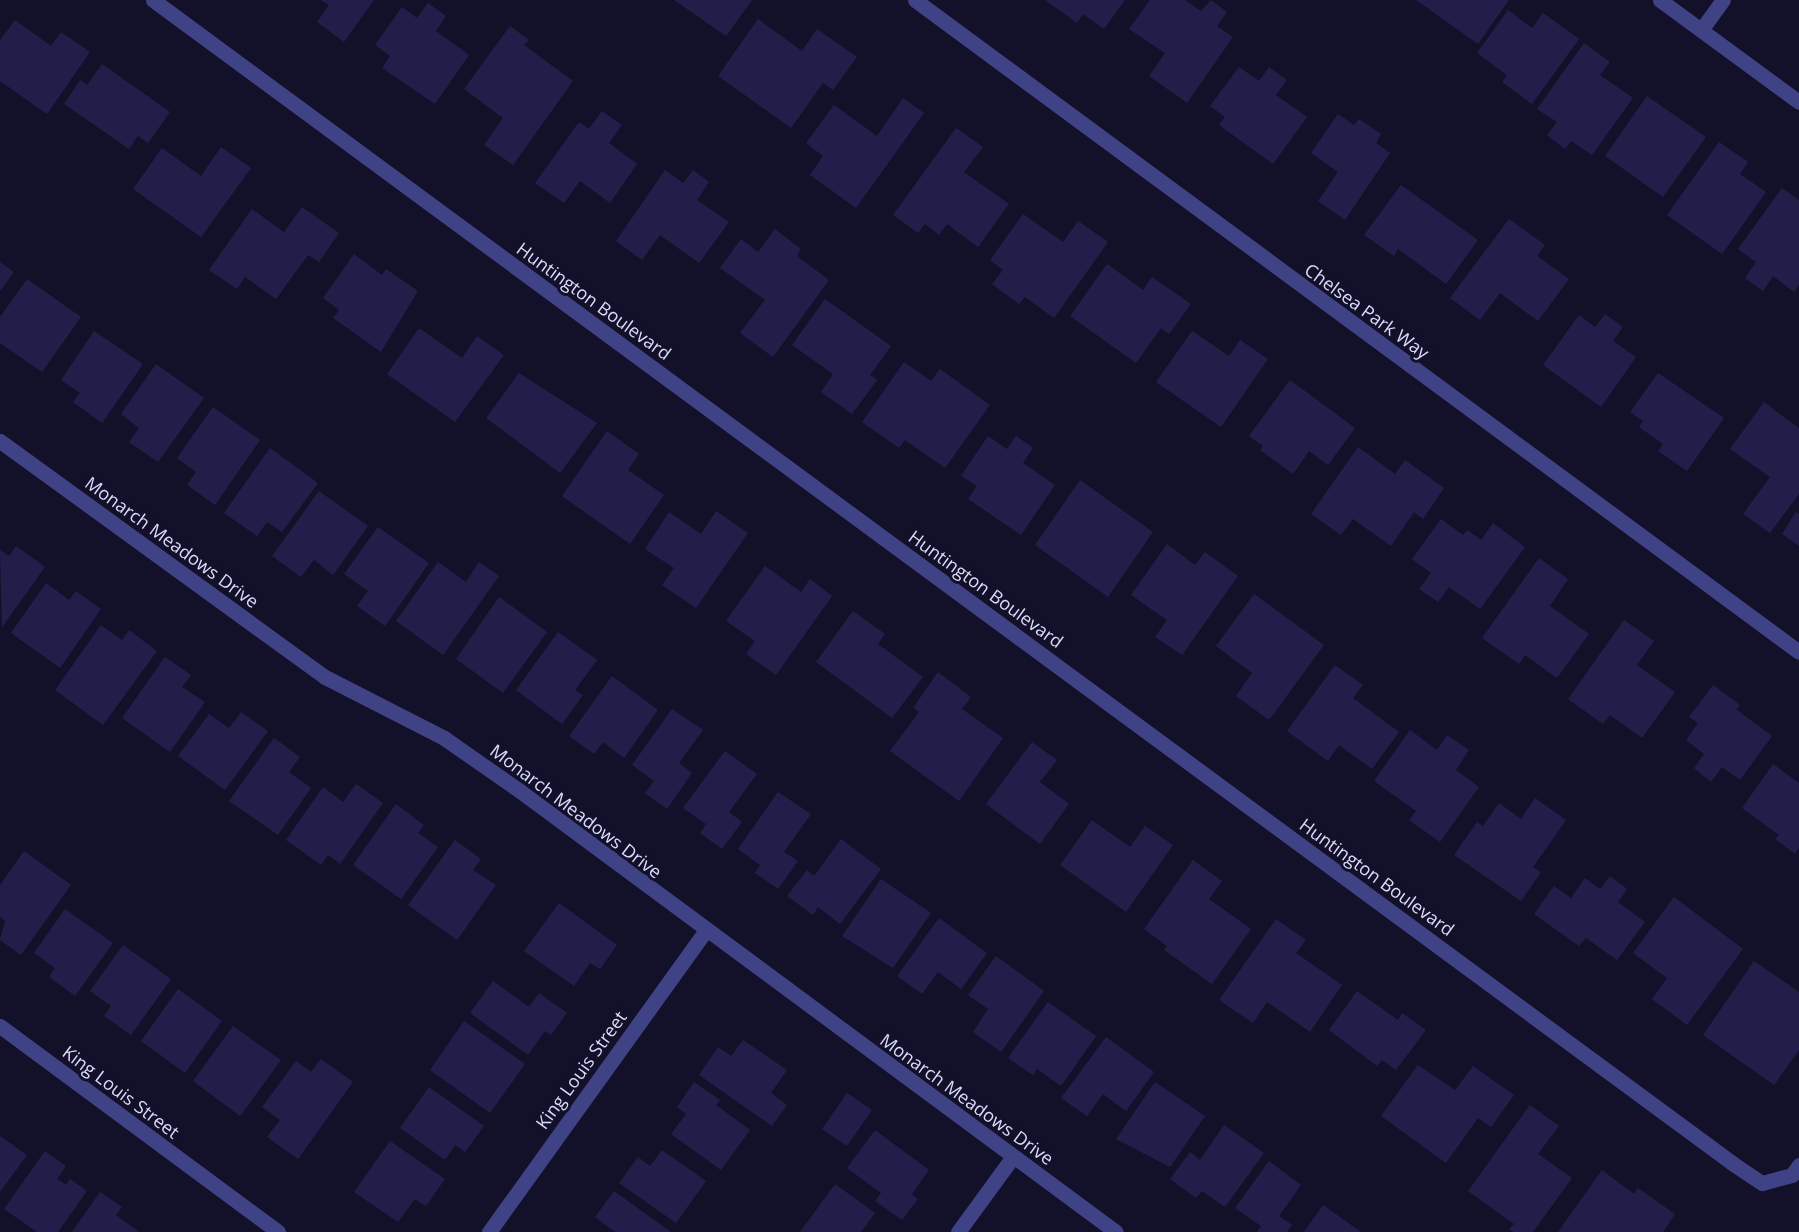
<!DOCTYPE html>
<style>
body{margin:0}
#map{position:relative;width:1799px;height:1232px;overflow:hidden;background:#131129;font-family:"Open Sans",sans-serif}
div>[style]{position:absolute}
.building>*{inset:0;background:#231e49}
.street>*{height:15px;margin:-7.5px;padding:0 7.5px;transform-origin:7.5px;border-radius:7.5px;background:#3f4285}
span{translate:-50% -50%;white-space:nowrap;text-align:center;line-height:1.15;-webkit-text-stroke:6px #131129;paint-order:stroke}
.street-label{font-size:18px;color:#dbdbfd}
</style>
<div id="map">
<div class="building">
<i style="clip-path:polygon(321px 0,374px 0,344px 42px,317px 22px,329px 5px)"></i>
<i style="clip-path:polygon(674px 0,752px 0,726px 36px)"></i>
<i style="clip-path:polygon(1045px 0,1125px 0,1104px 29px,1083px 14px,1077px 23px)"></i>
<i style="clip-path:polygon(1150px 0,1185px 0,1201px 11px,1211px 0,1227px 12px,1217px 26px,1233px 37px,1187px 103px,1149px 76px,1165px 53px,1129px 29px)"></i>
<i style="clip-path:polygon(1416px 0,1509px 0,1478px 44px)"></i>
<i style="clip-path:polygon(428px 3px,446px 16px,436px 31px,469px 55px,435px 104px,382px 68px,390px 56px,375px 45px,402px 7px,417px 18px)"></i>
<i style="clip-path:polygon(1508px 10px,1532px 28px,1543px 13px,1579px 39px,1532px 104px,1502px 82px,1507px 75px,1477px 53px)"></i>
<i style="clip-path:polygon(758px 19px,802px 51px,817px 29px,857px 57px,833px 90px,823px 83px,791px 128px,718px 76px)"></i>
<i style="clip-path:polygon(15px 20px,51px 46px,61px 32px,90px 52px,47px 114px,0 81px,0 40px)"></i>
<i style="clip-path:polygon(510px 26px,529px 40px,524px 45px,573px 81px,513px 165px,484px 145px,503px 118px,464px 89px)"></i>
<i style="clip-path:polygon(1584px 43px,1610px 62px,1600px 75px,1633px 98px,1592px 155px,1571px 141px,1565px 149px,1547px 135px,1557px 122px,1537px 109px)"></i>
<i style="clip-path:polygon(102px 64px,170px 112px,148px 143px,138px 136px,129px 149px,64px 104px,80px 80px,87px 85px)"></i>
<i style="clip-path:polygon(1239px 67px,1259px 81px,1269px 67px,1287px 80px,1276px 95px,1307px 117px,1273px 164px,1219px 125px,1225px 117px,1210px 106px)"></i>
<i style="clip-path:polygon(1647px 96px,1706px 137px,1663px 197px,1605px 156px)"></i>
<i style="clip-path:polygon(903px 98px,924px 113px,856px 208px,810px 175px,823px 156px,806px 143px,834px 105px,877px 136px)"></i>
<i style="clip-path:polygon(602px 111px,622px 125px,609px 143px,637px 164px,610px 203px,580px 181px,564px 203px,535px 183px,579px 122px,589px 129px)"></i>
<i style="clip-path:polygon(1338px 114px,1354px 125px,1359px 119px,1381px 134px,1376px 143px,1390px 153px,1345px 220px,1318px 201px,1338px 172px,1311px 153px)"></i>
<i style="clip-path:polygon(956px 128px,983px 147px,964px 172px,1009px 204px,978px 247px,947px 224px,939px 235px,925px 224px,918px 233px,893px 215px)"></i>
<i style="clip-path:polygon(1719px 142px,1748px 162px,1740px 174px,1766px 192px,1722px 254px,1667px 215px)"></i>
<i style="clip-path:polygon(221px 147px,251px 168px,201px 237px,133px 189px,162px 148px,201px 176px)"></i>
<i style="clip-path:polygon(665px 170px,683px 183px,693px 170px,709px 182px,697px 200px,729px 222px,699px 263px,660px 235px,642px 260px,616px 241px)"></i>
<i style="clip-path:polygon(1401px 185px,1478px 240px,1446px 284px,1398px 249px,1394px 256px,1364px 235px)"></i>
<i style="clip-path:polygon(1782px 188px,1799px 200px,1799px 285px,1794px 292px,1773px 276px,1763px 291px,1745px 278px,1756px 262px,1738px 249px)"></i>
<i style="clip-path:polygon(302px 207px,339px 233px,319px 262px,308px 255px,276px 299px,245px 277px,237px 289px,209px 270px,252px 209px,284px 232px)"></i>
<i style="clip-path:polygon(1023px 214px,1063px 242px,1078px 221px,1108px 242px,1054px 318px,1025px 297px,1019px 304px,992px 284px,1003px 270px,990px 260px)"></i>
<i style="clip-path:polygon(1509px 219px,1545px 245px,1537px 256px,1569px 279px,1538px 321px,1500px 293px,1480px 320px,1450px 298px)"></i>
<i style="clip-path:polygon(775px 229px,801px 249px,797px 256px,829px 280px,773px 357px,740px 333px,765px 300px,720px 268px,741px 239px,758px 252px)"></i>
<i style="clip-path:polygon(354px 254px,382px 275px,386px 269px,418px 291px,381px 352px,333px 318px,339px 310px,323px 298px)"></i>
<i style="clip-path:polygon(0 262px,14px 272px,0 291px)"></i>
<i style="clip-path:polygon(1107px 264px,1143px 290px,1152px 277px,1191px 304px,1169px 334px,1161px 328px,1136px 363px,1070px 316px)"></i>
<i style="clip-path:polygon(27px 279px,81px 317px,42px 372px,0 343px,0 317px)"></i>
<i style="clip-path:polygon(825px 299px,891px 346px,870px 375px,877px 380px,852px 414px,821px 392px,833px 374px,792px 345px)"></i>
<i style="clip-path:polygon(1605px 314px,1623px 327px,1613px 341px,1636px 357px,1601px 407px,1543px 365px,1579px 315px,1595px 327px)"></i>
<i style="clip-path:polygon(419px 328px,462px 358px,477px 336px,504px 355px,455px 422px,387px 374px)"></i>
<i style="clip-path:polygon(94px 331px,143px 364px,102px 423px,73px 402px,80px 393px,61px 380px)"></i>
<i style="clip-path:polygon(1192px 331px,1229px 356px,1240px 340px,1268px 359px,1221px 427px,1156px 382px)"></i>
<i style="clip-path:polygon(904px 362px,931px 381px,940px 369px,990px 405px,945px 468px,905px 440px,899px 448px,862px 422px)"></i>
<i style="clip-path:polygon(156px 364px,204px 398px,158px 462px,129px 442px,139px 428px,121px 414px)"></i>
<i style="clip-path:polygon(519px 373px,597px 423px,560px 473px,486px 418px)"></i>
<i style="clip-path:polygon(1658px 373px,1724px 418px,1687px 471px,1658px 451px,1663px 444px,1639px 427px,1643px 421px,1630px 412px)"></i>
<i style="clip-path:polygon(1290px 380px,1355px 428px,1328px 465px,1309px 451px,1293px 474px,1260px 450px,1263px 446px,1249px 436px)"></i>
<i style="clip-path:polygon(1764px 402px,1799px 428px,1799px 494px,1770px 533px,1743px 514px,1770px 477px,1730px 449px)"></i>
<i style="clip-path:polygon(213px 407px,260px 440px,215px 505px,187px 485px,196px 472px,177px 458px)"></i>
<i style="clip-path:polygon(607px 431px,639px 454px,628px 470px,664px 495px,630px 544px,562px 496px)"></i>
<i style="clip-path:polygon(988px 436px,1007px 449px,1016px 436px,1033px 448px,1023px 463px,1055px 485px,1021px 535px,968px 499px,977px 486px,961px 476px)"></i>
<i style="clip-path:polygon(1358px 447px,1395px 474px,1405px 460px,1444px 488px,1423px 519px,1414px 512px,1391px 546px,1353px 519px,1341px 535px,1311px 514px)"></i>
<i style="clip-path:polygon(270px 448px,318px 483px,282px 532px,267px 522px,257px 536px,224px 513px)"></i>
<i style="clip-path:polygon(1080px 480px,1153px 532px,1108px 597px,1035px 545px)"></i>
<i style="clip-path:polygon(319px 491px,368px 526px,333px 575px,314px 560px,301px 577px,272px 556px)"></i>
<i style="clip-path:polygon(716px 511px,748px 533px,696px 608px,662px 585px,674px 568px,645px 549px,669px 512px,701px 534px)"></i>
<i style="clip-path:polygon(1796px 512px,1799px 514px,1799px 546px,1782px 534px)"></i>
<i style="clip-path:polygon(1441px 519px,1463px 535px,1467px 530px,1481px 540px,1493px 523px,1525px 547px,1480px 609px,1449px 587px,1438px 602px,1419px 589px,1431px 573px,1412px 559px)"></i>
<i style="clip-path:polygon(378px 527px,429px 563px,385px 626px,357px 606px,368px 591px,344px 574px)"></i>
<i style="clip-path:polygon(1167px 544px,1195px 565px,1205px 552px,1238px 576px,1182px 655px,1155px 637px,1167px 620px,1131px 595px)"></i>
<i style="clip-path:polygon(16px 546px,45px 567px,2px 627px,0 550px,9px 556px)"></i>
<i style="clip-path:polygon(1539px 558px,1568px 579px,1550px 606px,1589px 634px,1557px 678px,1525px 655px,1519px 664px,1482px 638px)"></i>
<i style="clip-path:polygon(438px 562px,466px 582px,479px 562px,499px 576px,443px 655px,396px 621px)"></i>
<i style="clip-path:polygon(765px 566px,801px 592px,810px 579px,832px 596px,776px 675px,746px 654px,755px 641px,726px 621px)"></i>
<i style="clip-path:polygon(46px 583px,69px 600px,76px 591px,101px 609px,60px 668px,11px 633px)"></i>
<i style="clip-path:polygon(1254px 594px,1324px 645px,1269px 720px,1236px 696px,1252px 673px,1216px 646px)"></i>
<i style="clip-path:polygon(499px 597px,547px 632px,503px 693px,456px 659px)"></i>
<i style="clip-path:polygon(853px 611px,885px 634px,878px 644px,923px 677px,892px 718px,816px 662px)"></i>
<i style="clip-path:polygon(1624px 620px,1654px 641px,1637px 665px,1675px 692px,1642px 738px,1610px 715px,1603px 724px,1568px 699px)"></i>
<i style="clip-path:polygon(101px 625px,122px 640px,129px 630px,157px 651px,103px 725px,55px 690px)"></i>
<i style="clip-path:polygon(558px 632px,597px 660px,575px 690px,583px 695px,562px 724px,516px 690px)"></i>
<i style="clip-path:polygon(165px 657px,191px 675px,182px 687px,205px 702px,170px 752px,122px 718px)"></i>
<i style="clip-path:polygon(1335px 665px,1363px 685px,1353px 698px,1399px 732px,1372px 769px,1339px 745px,1328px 761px,1287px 731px)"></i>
<i style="clip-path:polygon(938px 672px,971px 697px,962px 709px,1003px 738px,959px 801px,890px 751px,919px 712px,913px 708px)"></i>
<i style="clip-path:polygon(612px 676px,658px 710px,624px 758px,603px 742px,594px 754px,569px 736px)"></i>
<i style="clip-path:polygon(1713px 685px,1740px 705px,1736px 709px,1772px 736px,1740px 780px,1722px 767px,1711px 782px,1694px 768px,1704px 754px,1686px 740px,1698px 723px,1689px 717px)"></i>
<i style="clip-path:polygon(672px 709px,703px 730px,679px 763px,692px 773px,667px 809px,645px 793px,654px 781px,632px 765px)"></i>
<i style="clip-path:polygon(241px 712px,268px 731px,225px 790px,178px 756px,209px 714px,229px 728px)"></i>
<i style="clip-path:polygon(1410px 730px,1437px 750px,1447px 735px,1469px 750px,1456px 770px,1479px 787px,1440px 842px,1409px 820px,1416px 811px,1374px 781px)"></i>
<i style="clip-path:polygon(274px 738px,300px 757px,289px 772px,311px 788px,278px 835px,229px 801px)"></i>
<i style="clip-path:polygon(1032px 742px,1057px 760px,1040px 782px,1069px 804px,1040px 844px,986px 804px)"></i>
<i style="clip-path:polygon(725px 751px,757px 774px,729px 812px,742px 822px,722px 849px,700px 833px,706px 824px,683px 808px)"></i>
<i style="clip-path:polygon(1773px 764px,1799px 783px,1799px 848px,1795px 854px,1775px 839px,1779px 835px,1742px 808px)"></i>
<i style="clip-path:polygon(356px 784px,383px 803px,340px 864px,328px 855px,321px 865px,286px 840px,323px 787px,343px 802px)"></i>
<i style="clip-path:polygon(778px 792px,811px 814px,784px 852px,798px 861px,778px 889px,755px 873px,760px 865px,738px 849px)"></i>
<i style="clip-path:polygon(1535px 798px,1566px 820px,1533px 867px,1541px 872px,1521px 901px,1454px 855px,1477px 822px,1483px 826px,1499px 803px,1521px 819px)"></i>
<i style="clip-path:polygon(396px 804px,424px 825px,418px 833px,438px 847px,401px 899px,353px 865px)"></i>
<i style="clip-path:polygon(1092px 820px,1130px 847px,1145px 826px,1173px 845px,1126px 912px,1060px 865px)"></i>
<i style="clip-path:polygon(841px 839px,881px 869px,840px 924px,818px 907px,813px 915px,787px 896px,807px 870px,814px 876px)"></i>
<i style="clip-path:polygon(455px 840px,481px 859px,473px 870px,496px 885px,457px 940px,408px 905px)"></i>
<i style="clip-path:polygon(24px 851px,71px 885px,21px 955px,0 940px,5px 921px,0 917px,0 885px)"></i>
<i style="clip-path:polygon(1193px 860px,1222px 881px,1209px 899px,1251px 929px,1212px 984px,1164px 950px,1167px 946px,1144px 929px)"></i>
<i style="clip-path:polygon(1610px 876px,1627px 889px,1618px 902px,1645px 922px,1617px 960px,1586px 938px,1579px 946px,1534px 914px,1554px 886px,1571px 898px,1585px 878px,1600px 889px)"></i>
<i style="clip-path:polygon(881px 879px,931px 913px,893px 968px,842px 936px)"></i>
<i style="clip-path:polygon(1674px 897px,1743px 949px,1687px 1025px,1652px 999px,1667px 978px,1633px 953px)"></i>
<i style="clip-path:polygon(559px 903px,617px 945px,600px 969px,590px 963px,574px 986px,524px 951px)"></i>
<i style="clip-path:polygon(65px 909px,113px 943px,75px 996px,49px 977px,55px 968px,34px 953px)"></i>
<i style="clip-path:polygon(939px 918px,987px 953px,961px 989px,938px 972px,922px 994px,897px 976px)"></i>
<i style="clip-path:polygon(1276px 919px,1306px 940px,1296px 953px,1342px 985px,1310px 1032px,1267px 1002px,1253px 1023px,1219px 1000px)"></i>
<i style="clip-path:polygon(123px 945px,171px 979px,131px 1035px,104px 1016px,111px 1006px,90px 991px)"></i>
<i style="clip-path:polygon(996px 956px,1044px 991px,1001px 1052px,973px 1032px,988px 1009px,968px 995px)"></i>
<i style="clip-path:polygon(1754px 961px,1799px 992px,1799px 1050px,1774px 1085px,1703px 1035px)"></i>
<i style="clip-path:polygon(493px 981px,529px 1007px,539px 993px,567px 1013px,551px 1035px,545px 1031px,528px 1055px,470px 1013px)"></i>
<i style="clip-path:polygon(178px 989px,222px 1021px,185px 1073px,141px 1041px)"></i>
<i style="clip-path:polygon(1357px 991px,1398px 1020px,1402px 1013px,1426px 1030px,1396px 1070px,1382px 1060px,1377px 1066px,1329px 1030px)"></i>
<i style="clip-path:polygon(1048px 1002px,1096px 1036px,1061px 1086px,1037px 1069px,1033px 1075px,1008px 1058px)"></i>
<i style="clip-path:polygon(464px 1021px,525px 1064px,490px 1113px,430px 1070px)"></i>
<i style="clip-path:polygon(233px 1026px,281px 1060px,240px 1116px,193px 1081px)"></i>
<i style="clip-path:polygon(1106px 1037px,1154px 1072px,1126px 1111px,1103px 1094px,1087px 1116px,1061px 1098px)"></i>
<i style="clip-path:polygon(743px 1040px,787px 1070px,771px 1093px,787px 1105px,772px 1126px,699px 1075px,718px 1047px,731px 1056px)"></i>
<i style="clip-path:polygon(321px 1059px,353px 1082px,298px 1159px,267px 1137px,280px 1120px,262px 1107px,296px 1061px,311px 1072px)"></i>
<i style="clip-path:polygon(1418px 1065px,1455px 1090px,1473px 1066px,1514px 1095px,1491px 1127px,1478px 1118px,1446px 1163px,1381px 1116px)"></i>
<i style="clip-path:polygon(694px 1082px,720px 1100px,716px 1105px,750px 1130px,721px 1170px,671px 1134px,686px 1114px,677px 1107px)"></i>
<i style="clip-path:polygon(1155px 1082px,1205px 1116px,1170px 1167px,1116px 1139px)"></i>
<i style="clip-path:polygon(429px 1087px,484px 1126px,465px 1152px,455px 1145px,445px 1160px,400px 1128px)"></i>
<i style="clip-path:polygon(847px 1093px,872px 1110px,847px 1146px,822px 1129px)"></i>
<i style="clip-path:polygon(1530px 1105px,1559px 1126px,1538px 1154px,1572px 1178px,1533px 1232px,1513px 1232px,1509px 1229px,1514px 1224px,1468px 1191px)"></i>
<i style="clip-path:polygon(1224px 1125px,1264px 1153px,1225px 1207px,1202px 1191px,1196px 1198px,1170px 1179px,1190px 1152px,1200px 1160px)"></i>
<i style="clip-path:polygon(875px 1130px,929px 1170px,912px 1194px,918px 1199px,902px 1220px,875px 1201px,881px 1193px,847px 1168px)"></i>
<i style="clip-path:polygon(0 1136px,27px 1155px,0 1192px)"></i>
<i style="clip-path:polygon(390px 1141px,445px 1179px,426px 1206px,415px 1199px,398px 1222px,354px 1192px)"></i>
<i style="clip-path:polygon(662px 1150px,706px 1181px,676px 1223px,619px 1183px,638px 1157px,650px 1166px)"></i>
<i style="clip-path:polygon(45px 1151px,66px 1166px,57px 1179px,66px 1185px,70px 1179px,87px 1191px,58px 1232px,37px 1232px,4px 1209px)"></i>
<i style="clip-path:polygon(1269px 1161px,1301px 1185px,1279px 1216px,1292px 1225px,1287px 1232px,1257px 1232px,1261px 1226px,1235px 1208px)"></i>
<i style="clip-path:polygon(1602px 1170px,1634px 1194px,1638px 1188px,1675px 1214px,1663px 1232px,1558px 1232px)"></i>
<i style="clip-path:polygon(835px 1184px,875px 1213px,861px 1232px,800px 1232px)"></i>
<i style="clip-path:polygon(614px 1191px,671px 1232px,615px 1232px,595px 1217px)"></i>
<i style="clip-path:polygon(100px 1192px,122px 1207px,116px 1215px,139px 1232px,72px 1232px)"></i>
<i style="clip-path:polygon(1323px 1205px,1361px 1232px,1304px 1232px)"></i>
</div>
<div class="street">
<i style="left:153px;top:0;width:1961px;rotate:36.37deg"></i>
<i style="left:1732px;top:1163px;width:36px;rotate:34deg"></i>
<i style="left:1762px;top:1183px;width:31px;rotate:-15deg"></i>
<i style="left:1792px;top:1175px;width:12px;rotate:-55deg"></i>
<i style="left:915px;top:0;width:1098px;rotate:36.41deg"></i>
<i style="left:1660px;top:0;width:172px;rotate:36.3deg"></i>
<i style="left:1701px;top:30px;width:37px;rotate:-54deg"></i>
<i style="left:0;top:441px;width:402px;rotate:36deg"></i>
<i style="left:325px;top:677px;width:134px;rotate:27.1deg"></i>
<i style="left:444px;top:738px;width:93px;rotate:34.9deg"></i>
<i style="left:520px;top:791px;width:741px;rotate:36.5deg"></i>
<i style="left:0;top:1026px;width:346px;rotate:36.5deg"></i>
<i style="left:489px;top:1232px;width:370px;rotate:-54.3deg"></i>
<i style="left:958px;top:1232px;width:92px;rotate:-53.9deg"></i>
</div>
<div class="street-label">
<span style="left:594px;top:301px;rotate:36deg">Huntington Boulevard</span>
<span style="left:1367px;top:311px;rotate:36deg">Chelsea Park Way</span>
<span style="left:172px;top:542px;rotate:36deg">Monarch Meadows Drive</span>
<span style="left:986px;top:589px;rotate:36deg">Huntington Boulevard</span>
<span style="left:576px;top:811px;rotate:37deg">Monarch Meadows Drive</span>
<span style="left:1377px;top:877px;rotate:36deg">Huntington Boulevard</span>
<span style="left:581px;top:1070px;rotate:-54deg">King Louis Street</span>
<span style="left:121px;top:1092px;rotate:37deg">King Louis Street</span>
<span style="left:967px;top:1099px;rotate:36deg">Monarch Meadows Drive</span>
</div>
</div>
